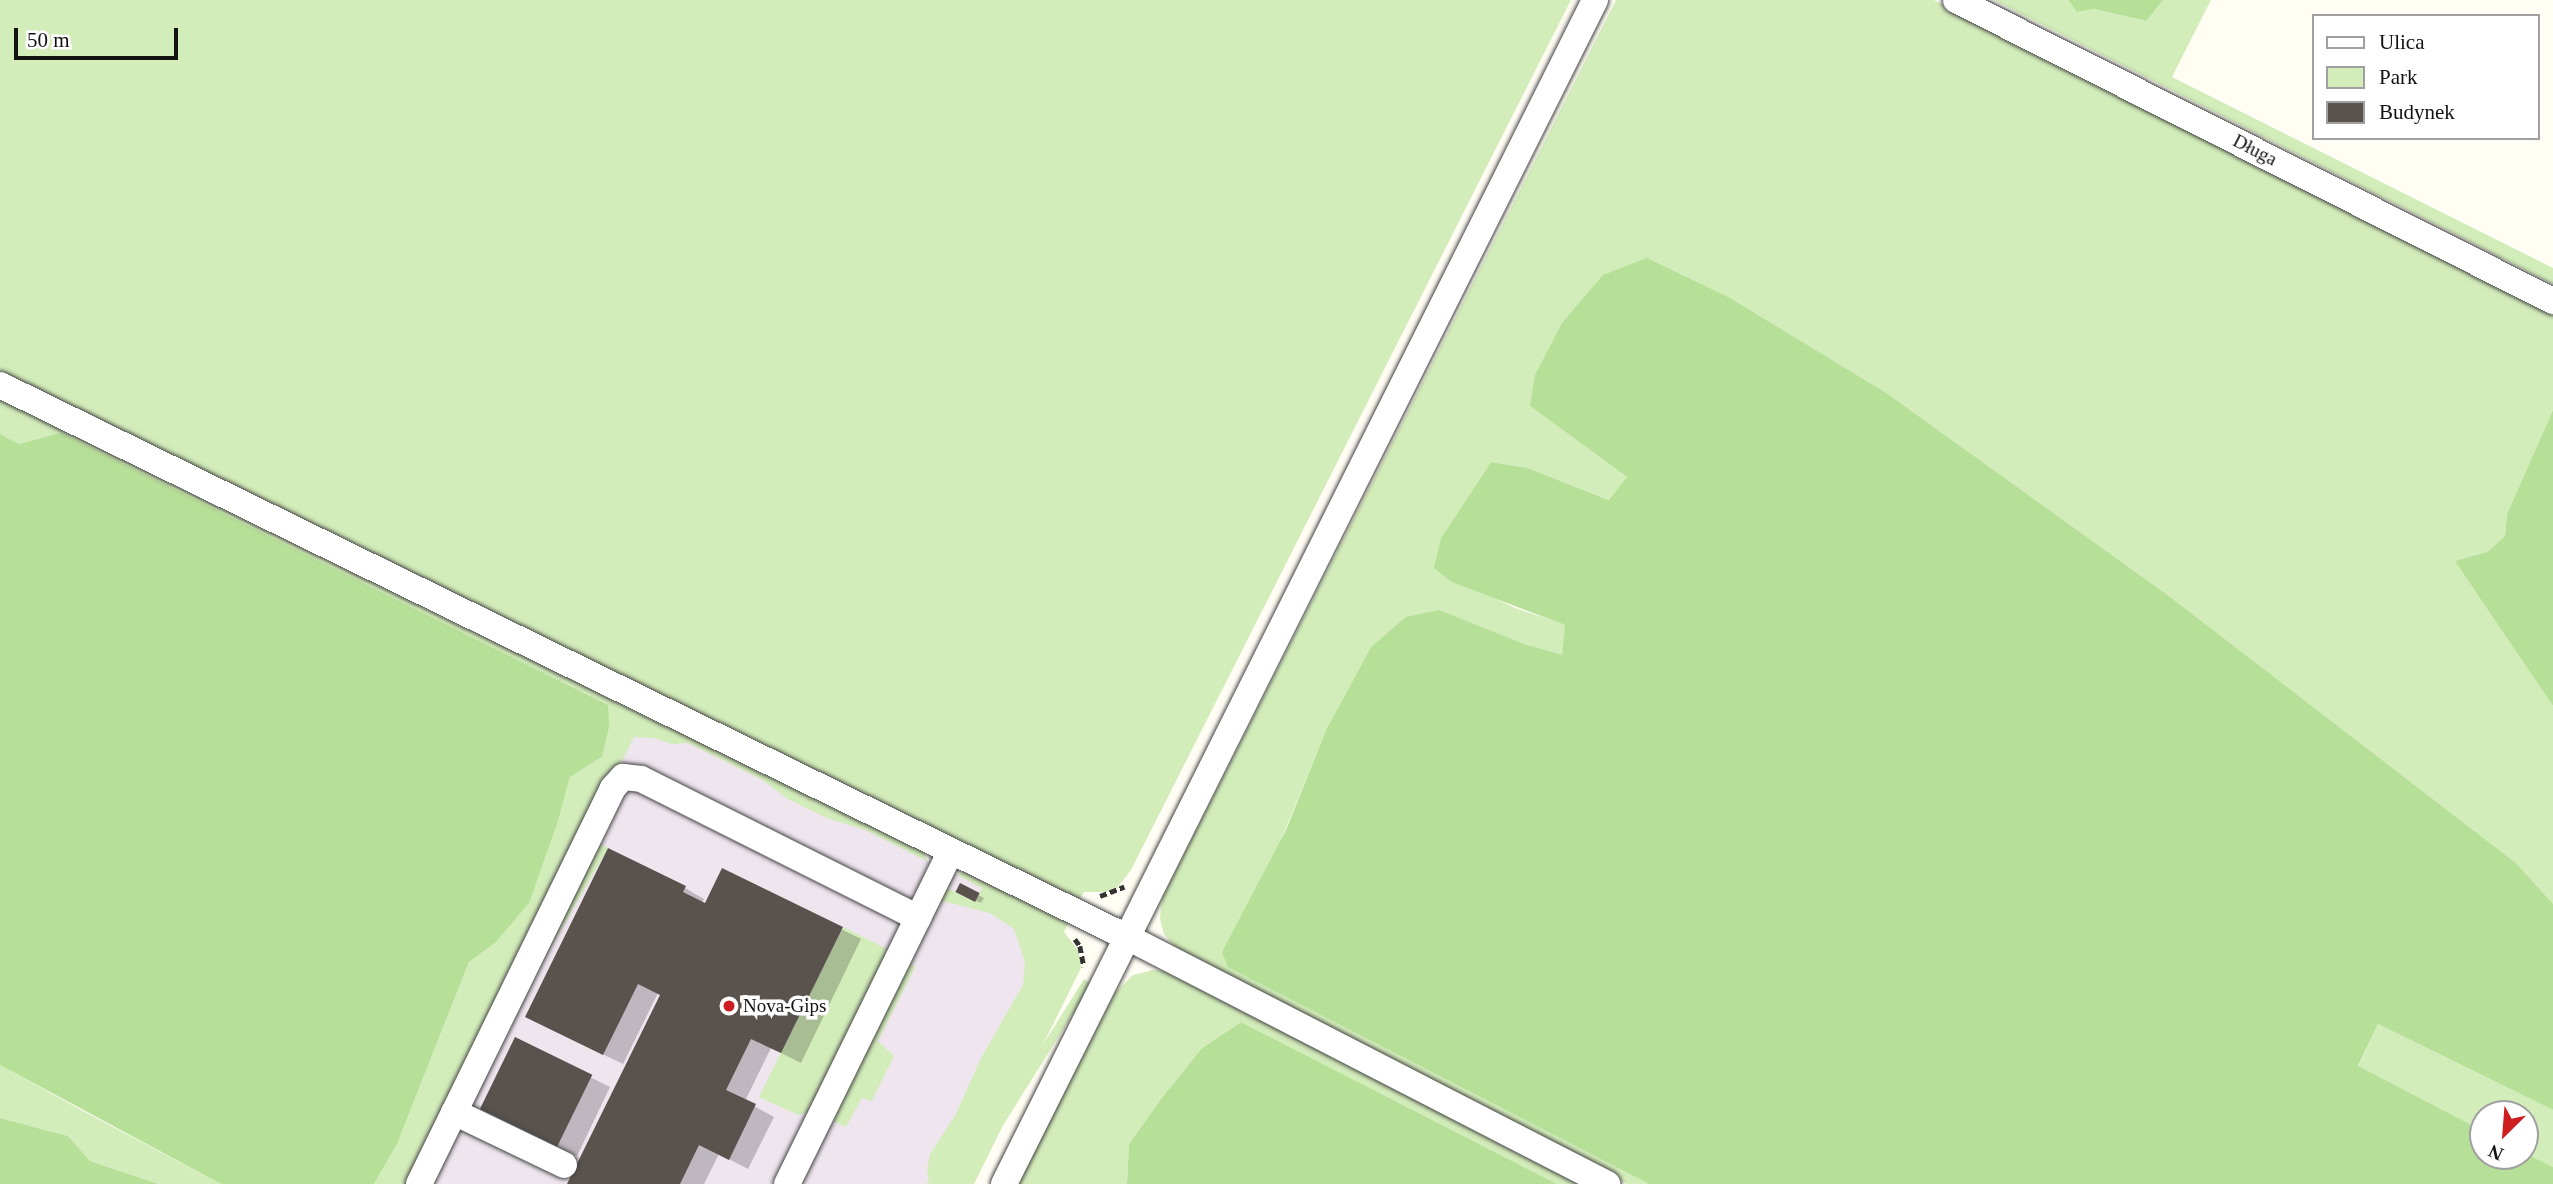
<!DOCTYPE html>
<html>
<head>
<meta charset="utf-8">
<style>
	body { margin:0 }
	#map { position:relative; width:2553px; height:1184px; overflow:hidden; background:#fffdf4; font-family:Georgia,serif }
	div>[style] { position:absolute }
	[style*='--x'] { left:calc(var(--x)*1px); top:calc(var(--y)*1px); width:calc(var(--w)*1px); rotate:calc(var(--a)*1deg) }
	.industrial>* { inset:0; background:#eee5ef }
	.green>* { inset:0; background:#d3edba; transform-origin:0 0 }
	.forest>* { inset:0; background:#b6df98 }
	.shadow>* { inset:0; background:#0003 }
	.building>* { inset:0; background:#5a524c; transform-origin:0 0 }
	.path>* { height:4.5px; margin-top:-2.25px; transform-origin:0; background:repeating-linear-gradient(90deg,#333 0 7px,transparent 0 10.5px) }
	.roads { filter:drop-shadow(0 0 2px #444) drop-shadow(0 0 2px #444) }
	.minor>* { height:26px; margin:-13px; padding:0 13px; transform-origin:13px; border-radius:13px; background:#fff }
	.dots>* { width:19px; height:19px; translate:-50% -50%; box-sizing:border-box; border:4px solid #fff; border-radius:50% }
	span { translate:-50% -50%; white-space:nowrap; text-align:center; line-height:1.15; -webkit-text-stroke:7px #fff; paint-order:stroke }
	.street-label { font-size:19px; color:#111 }
	.poi-label { font-size:19px; color:#111 }
	.left { translate:0 -50%; text-align:left }
	.legend { position:absolute; left:2312px; top:14px; width:228px; height:126px; box-sizing:border-box; background:#fff; border:2px solid #a0a0a0; margin:0; padding:9px 12px; list-style:none; font-size:21px; color:#111 }
	.legend li { display:flex; align-items:center; gap:14px; height:35px }
	.legend b { width:35px; border:2px solid #a0a0a0 }
	.north { position:absolute; left:2469px; top:1100px; width:70px; height:70px; box-sizing:border-box; background:#fff; border:2px solid #a0a0a0; border-radius:50%; rotate:205deg; font-size:19px; font-weight:700; line-height:28px; text-align:center; color:#111 }
	.north::after { content:''; display:block; margin:auto; width:24px; height:32px; background:#cc1d20; clip-path:polygon(50% 0,100% 100%,50% 72%,0 100%) }
	.scale { position:absolute; left:14px; top:28px; width:164px; height:32px; box-sizing:border-box; border:4px solid #111; border-top:0; padding-left:9px; font-size:21px; line-height:24px; white-space:nowrap; color:#111; -webkit-text-stroke:5px #fff; paint-order:stroke }
</style>
</head>
<body>
<div id="map">
	<div class="industrial">
		<i style="clip-path:polygon(636px 717px,1026px 909px,1054px 976px,949px 1184px,406px 1184px)"></i>
	</div>
	<div class="green">
		<i style="clip-path:polygon(0 0,1571px 0,1131px 870px,1117px 888px,1106px 892px,1084px 892px,1078px 902px,0 372px)"></i>
		<i style="clip-path:polygon(1616px 0,1934px 0,2553px 312px,2553px 410px,2507px 514px,2505px 536px,2487px 552px,2456px 561px,2553px 706px,2553px 904px,2516px 863px,2169px 596px,1885px 392px,1732px 299px,1530px 406px,1627px 477px,1610px 500px,1528px 468px,1491px 462px,1441px 538px,1435px 569px,1515px 608px,1566px 625px,1562px 656px,1524px 644px,1371px 647px,1326px 730px,1229px 967px,1649px 1184px,1627px 1184px,1177px 950px,1164px 934px,1160px 919px,1162px 898px)"></i>
		<i style="clip-path:polygon(1994px 0,2068px 0,2077px 12px,2094px 9px,2145px 21px,2163px 0,2211px 0,2172px 77px,2553px 268px,2553px 284px)"></i>
		<i style="clip-path:polygon(0 393px,923px 849px,927px 861px,865px 830px,827px 818px,788px 799px,761px 779px,688px 743px,672px 744px,654px 738px,634px 737px,411px 1184px,374px 1184px,397px 1144px,469px 962px,495px 943px,544px 855px,559px 818px,570px 777px,602px 757px,608px 705px,61px 434px,19px 444px,0 434px)"></i>
		<i style="left:596px;top:841px;width:14px;height:292px;rotate:30deg"></i>
		<i style="clip-path:polygon(965px 872px,973px 872px,1070px 919px,1064px 932px,1078px 950px,1081px 968px,974px 1184px,926px 1184px,929px 1180px,927px 1170px,930px 1154px,956px 1114px,981px 1058px,1023px 985px,1025px 962px,1014px 929px,990px 913px,938px 900px,943px 886px,975px 902px,982px 888px,957px 875px)"></i>
		<i style="clip-path:polygon(843px 927px,893px 952px,811px 1112px,798px 1115px,759px 1097px)"></i>
		<i style="clip-path:polygon(907px 960px,915px 967px,878px 1041px,894px 1056px,872px 1101px,862px 1098px,846px 1127px,829px 1119px)"></i>
		<i style="clip-path:polygon(1153px 970px,1172px 972px,1586px 1184px,1557px 1184px,1241px 1022px,1202px 1048px,1161px 1099px,1129px 1144px,1127px 1184px,1018px 1184px,1115px 993px,1133px 975px)"></i>
		<i style="left:1084px;top:979px;width:9px;height:229px;rotate:32deg"></i>
		<i style="clip-path:polygon(2378px 1024px,2553px 1110px,2553px 1167px,2525px 1153px,2525px 1114px,2483px 1114px,2483px 1131px,2358px 1067px)"></i>
		<i style="clip-path:polygon(0 1065px,83px 1111px,221px 1184px,159px 1184px,90px 1161px,68px 1136px,0 1118px)"></i>
	</div>
	<div class="forest">
		<i style="clip-path:polygon(2068px 0,2163px 0,2146px 21px,2094px 9px,2077px 12px)"></i>
		<i style="clip-path:polygon(1647px 258px,1732px 299px,1885px 392px,2169px 596px,2516px 863px,2553px 904px,2553px 1110px,2378px 1024px,2358px 1066px,2483px 1131px,2483px 1156px,2525px 1156px,2525px 1153px,2553px 1167px,2553px 1184px,1649px 1184px,1228px 967px,1222px 952px,1286px 830px,1326px 730px,1371px 647px,1406px 617px,1439px 610px,1524px 644px,1562px 655px,1565px 625px,1452px 582px,1434px 568px,1441px 538px,1491px 462px,1528px 468px,1609px 500px,1627px 477px,1530px 406px,1535px 375px,1562px 323px,1603px 275px)"></i>
		<i style="clip-path:polygon(2553px 410px,2553px 706px,2455px 561px,2487px 552px,2505px 536px,2507px 514px)"></i>
		<i style="clip-path:polygon(61px 433px,608px 705px,609px 727px,602px 757px,570px 777px,559px 818px,529px 903px,495px 943px,469px 962px,397px 1144px,374px 1184px,221px 1184px,0 1065px,0 434px,19px 444px)"></i>
		<i style="clip-path:polygon(1241px 1022px,1557px 1184px,1127px 1184px,1129px 1144px,1161px 1099px,1202px 1048px)"></i>
		<i style="clip-path:polygon(0 1118px,68px 1136px,90px 1161px,159px 1184px,0 1184px)"></i>
	</div>
	<div class="shadow">
		<i style="clip-path:polygon(609px 850px,685px 888px,704px 899px,702px 903px,706px 905px,723px 870px,861px 939px,801px 1063px,771px 1048px,745px 1101px,774px 1117px,748px 1169px,719px 1154px,704px 1184px,569px 1184px,662px 995px,658px 993px,623px 1064px,546px 1027px)"></i>
		<i style="clip-path:polygon(961px 886px,984px 898px,981px 903px,958px 892px)"></i>
		<i style="clip-path:polygon(516px 1040px,610px 1087px,577px 1156px,501px 1119px)"></i>
	</div>
	<div class="building">
		<i style="clip-path:polygon(608px 848px,686px 886px,683px 892px,705px 903px,722px 868px,843px 927px,781px 1053px,751px 1039px,726px 1090px,756px 1104px,729px 1160px,699px 1145px,680px 1184px,567px 1184px,660px 995px,638px 984px,603px 1055px,525px 1017px)"></i>
		<i style="left:960px;top:883px;width:22px;height:10px;rotate:27deg"></i>
		<i style="left:515px;top:1037px;width:86px;height:80px;rotate:26deg"></i>
	</div>
	<div class="path">
		<i style="--x:1100;--y:896;--w:26;--a:-21"></i>
		<i style="--x:1075;--y:939;--w:9;--a:54"></i>
		<i style="--x:1080;--y:946;--w:21;--a:79"></i>
	</div>
	<div class="roads">
		<div class="minor">
			<i style="--x:1956;--y:0;--w:669;--a:26.76"></i>
			<i style="--x:0;--y:385;--w:1257;--a:26.1"></i>
			<i style="--x:1129;--y:938;--w:538;--a:27.23"></i>
			<i style="--x:454;--y:1112;--w:122;--a:25.7"></i>
			<i style="--x:419;--y:1184;--w:441;--a:-63.9"></i>
			<i style="--x:613;--y:788;--w:15;--a:-48"></i>
			<i style="--x:623;--y:777;--w:18;--a:6"></i>
			<i style="--x:641;--y:779;--w:310;--a:26.6"></i>
			<i style="--x:787;--y:1184;--w:371;--a:-63.8"></i>
			<i style="--x:1004;--y:1184;--w:1323;--a:-63.47"></i>
		</div>
	</div>
	<div class="dots">
		<i style="left:729px;top:1006px;background:#cc1d20"></i>
	</div>
	<div class="street-label">
		<span style="left:2255px;top:150px;rotate:27deg">Długa</span>
	</div>
	<div class="poi-label">
		<span class="left" style="left:743px;top:1006px">Nova-Gips</span>
	</div>
	<ul class="legend">
	<li><b style="height:9px;background:#fff"></b>Ulica</li>
	<li><b style="height:19px;background:#d3edba"></b>Park</li>
	<li><b style="height:19px;background:#5a524c"></b>Budynek</li>
	</ul>
	<div class="north">N</div>
	<div class="scale">50 m</div>
</div>
</body>
</html>
